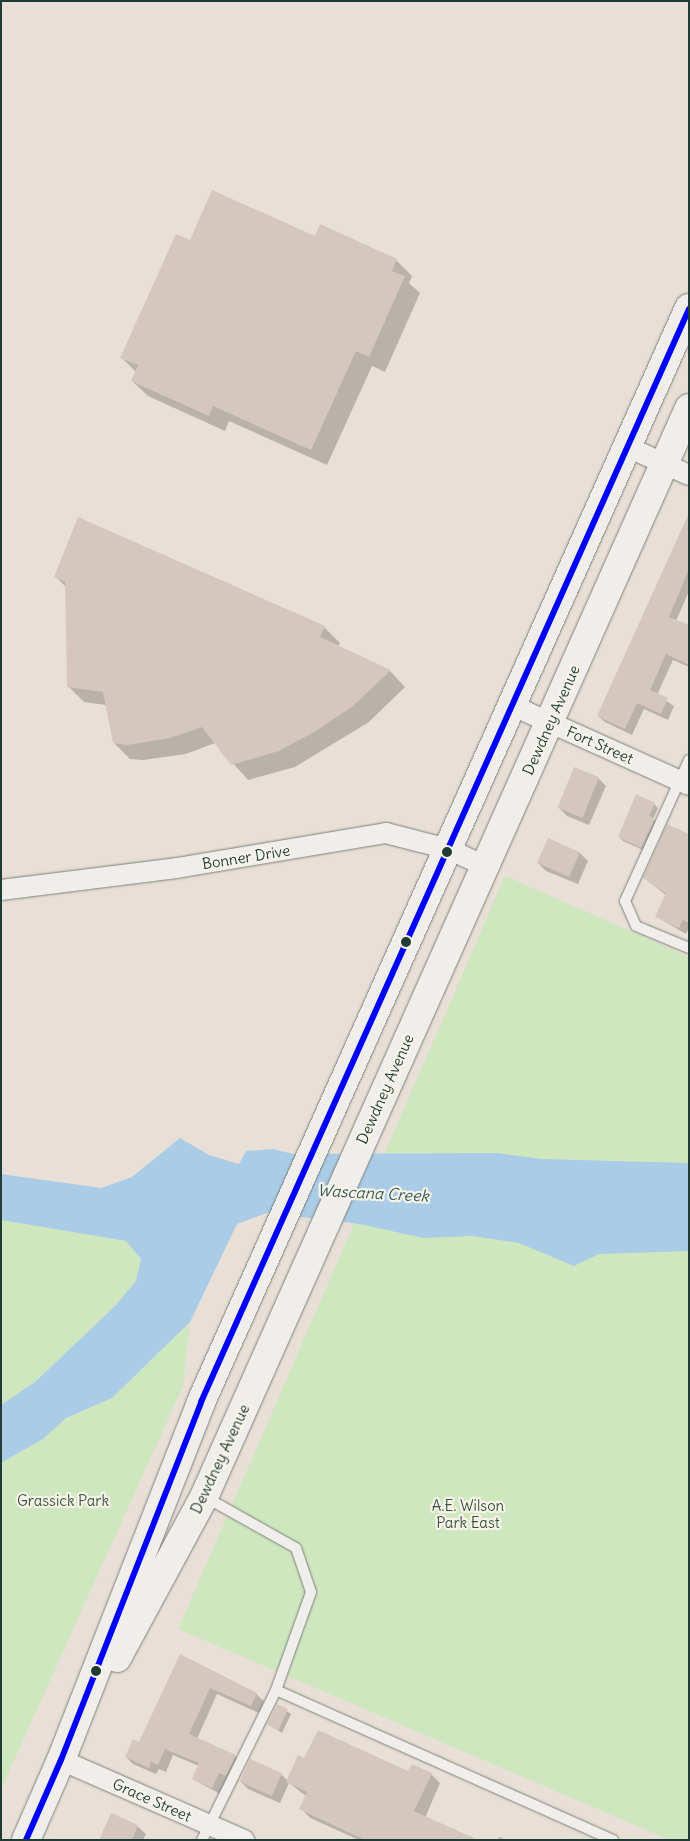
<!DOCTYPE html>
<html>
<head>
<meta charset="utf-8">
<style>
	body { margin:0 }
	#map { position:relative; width:690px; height:1841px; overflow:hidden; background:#e8dfd6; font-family:Delius,sans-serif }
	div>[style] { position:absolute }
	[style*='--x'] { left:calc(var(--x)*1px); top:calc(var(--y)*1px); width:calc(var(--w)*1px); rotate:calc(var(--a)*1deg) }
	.green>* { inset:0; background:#cfe7bf }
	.water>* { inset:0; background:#aacce6 }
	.shadow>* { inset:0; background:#0003 }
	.building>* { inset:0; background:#d5c7be; transform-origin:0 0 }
	.roads { filter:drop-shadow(0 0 1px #7f807b) drop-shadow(0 0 1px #7f807b) }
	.lane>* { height:10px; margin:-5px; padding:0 5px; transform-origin:5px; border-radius:5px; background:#f0eeea }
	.street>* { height:20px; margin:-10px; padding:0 10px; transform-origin:10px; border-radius:10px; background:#f0eeea }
	.secondary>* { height:28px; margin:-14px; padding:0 14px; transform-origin:14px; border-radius:14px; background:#f0eeea }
	.bus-1>* { height:6px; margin:-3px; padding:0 3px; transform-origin:3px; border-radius:3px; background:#00f }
	.dots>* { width:14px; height:14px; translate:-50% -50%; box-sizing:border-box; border:2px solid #f7f3e8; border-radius:50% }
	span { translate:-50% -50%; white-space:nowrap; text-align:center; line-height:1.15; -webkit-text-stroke:4.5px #f7f3e8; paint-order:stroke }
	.street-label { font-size:15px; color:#1f3d34 }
	.park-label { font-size:15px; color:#365746 }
	.water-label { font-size:16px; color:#355859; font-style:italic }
	.frame { position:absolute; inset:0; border:2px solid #1f3d34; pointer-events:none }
</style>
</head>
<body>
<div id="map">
	<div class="green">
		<i style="clip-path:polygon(505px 876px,689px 957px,689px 1840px,670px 1840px,178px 1629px)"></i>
		<i style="clip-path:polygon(1px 1220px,126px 1241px,141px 1259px,136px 1281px,115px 1306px,35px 1382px,1px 1405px)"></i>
		<i style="clip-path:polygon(190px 1322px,183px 1386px,1px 1789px,1px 1463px,43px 1439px,66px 1418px,112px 1398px)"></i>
	</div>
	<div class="water">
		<i style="clip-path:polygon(180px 1138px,209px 1155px,239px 1164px,246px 1151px,273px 1149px,293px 1154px,496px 1153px,542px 1159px,689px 1163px,689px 1251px,599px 1254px,574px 1266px,519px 1243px,472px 1236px,423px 1238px,360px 1224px,267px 1213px,237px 1224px,190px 1322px,112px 1398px,66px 1418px,43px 1439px,1px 1463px,1px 1405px,35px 1382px,115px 1306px,136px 1281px,141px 1259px,126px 1241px,1px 1220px,1px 1174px,101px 1188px,132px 1177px)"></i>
	</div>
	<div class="shadow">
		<i style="clip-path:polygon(315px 238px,396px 260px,412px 276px,409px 283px,420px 293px,385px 372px,372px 366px,327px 465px,229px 421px,225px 431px,148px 396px,132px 381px,136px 372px,122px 358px,190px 241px)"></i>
		<i style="clip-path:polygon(689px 514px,689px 591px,676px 621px,689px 627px,689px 667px,673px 660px,657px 695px,674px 706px,668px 720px,644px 709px,632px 735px,605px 722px,598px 716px)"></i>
		<i style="clip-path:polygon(55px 576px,324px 627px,340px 643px,338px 647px,390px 671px,405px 687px,369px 722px,295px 767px,248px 780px,215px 743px,186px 754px,143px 760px,130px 759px,114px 743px,106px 705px,84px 702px,68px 686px,66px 587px)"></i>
		<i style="clip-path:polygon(598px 778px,606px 786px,589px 825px,567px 816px,559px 808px)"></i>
		<i style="clip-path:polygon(654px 804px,658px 808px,653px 819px,658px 824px,645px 851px,623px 841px,619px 837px)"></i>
		<i style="clip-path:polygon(689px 836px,689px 928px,686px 934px,657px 917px,666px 895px,644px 878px)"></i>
		<i style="clip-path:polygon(548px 840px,580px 853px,588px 861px,578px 884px,546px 871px,538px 863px)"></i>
		<i style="clip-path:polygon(180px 1656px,256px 1694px,264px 1701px,259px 1713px,217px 1694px,197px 1739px,235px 1756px,243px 1763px,220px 1794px,193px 1779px,199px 1766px,173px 1755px,166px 1772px,159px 1769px,156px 1774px,133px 1764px,126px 1757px,140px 1744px)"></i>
		<i style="clip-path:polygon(277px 1705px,291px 1714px,282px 1733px,268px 1724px)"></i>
		<i style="clip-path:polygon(305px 1760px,431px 1774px,440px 1783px,425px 1818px,467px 1840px,359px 1840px,310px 1818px,301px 1808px,306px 1796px,289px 1783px,280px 1803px,248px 1789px,240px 1781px,281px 1774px,288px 1781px)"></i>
		<i style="clip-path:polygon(137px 1826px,146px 1834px,143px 1840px,110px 1840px)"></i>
		<i style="clip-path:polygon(499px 1837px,507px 1840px,498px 1840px)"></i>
	</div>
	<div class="building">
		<i style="clip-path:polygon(212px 190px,315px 236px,320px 224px,397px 259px,392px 271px,405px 276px,369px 357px,356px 351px,311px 450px,213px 406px,209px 416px,131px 381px,138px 365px,120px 358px,176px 234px,190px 240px)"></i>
		<i style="clip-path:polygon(689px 513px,689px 569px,669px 617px,689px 625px,689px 665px,666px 654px,650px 690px,668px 698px,661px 714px,637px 703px,625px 729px,597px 716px)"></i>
		<i style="clip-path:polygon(78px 517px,325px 626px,320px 637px,391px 670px,353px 706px,316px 731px,279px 751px,231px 765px,202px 727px,170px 738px,127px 745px,113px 743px,103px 692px,67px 687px,65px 582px,54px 577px)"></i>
		<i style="left:574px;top:767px;width:27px;height:44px;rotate:22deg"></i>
		<i style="clip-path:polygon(636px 794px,655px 803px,649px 816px,655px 819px,641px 848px,618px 837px)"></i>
		<i style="clip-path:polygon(667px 824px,689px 834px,689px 923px,683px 920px,679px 928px,655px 917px,666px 893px,643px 878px)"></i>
		<i style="left:548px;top:838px;width:35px;height:27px;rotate:24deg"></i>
		<i style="clip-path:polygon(180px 1654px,257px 1693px,251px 1706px,210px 1688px,189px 1734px,236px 1755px,226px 1776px,219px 1773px,212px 1788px,192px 1779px,199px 1763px,165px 1749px,158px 1765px,151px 1762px,149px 1768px,125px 1757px,133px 1739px,139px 1742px)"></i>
		<i style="left:277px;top:1704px;width:12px;height:23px;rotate:24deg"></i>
		<i style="clip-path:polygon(318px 1730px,408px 1771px,412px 1764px,432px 1773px,414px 1811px,478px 1840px,365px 1840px,299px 1809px,307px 1792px,286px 1782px,298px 1755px,304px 1758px)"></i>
		<i style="left:250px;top:1759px;width:35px;height:25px;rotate:24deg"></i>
		<i style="clip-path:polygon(111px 1813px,138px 1825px,132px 1840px,99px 1840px)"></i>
	</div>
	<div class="roads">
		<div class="lane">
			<i style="--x:689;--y:760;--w:155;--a:114.4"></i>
			<i style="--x:625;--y:901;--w:27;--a:66"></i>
			<i style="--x:636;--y:926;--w:57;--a:22.5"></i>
			<i style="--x:276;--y:1690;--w:369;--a:24"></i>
			<i style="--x:202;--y:1840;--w:167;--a:-63.7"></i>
			<i style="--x:276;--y:1690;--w:104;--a:-70.3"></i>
			<i style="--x:311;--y:1592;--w:46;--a:-108.8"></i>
			<i style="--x:296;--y:1548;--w:104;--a:-150.7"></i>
		</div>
		<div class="street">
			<i style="--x:628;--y:447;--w:67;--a:24.7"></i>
			<i style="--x:511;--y:705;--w:195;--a:24.2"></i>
			<i style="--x:1;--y:890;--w:177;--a:-7.1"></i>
			<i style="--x:177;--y:868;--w:212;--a:-9.5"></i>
			<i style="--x:386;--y:833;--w:64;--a:14.5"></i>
			<i style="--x:448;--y:849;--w:41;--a:24.7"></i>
			<i style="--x:61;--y:1760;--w:200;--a:23.6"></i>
		</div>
		<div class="secondary">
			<i style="--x:117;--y:1658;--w:183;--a:-61.6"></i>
			<i style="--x:204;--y:1497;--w:1192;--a:-65.99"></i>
			<i style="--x:26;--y:1840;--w:87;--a:-66.4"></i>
			<i style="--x:61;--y:1760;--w:384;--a:-68.6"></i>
			<i style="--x:201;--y:1402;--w:1198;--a:-65.96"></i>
		</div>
	</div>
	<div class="bus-1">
		<i style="--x:26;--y:1840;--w:87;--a:-66.4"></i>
		<i style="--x:61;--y:1760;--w:384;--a:-68.6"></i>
		<i style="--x:201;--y:1402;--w:1197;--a:-65.94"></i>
	</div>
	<div class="dots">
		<i style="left:447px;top:852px;background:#1f3d34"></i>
		<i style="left:406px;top:942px;background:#1f3d34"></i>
		<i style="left:96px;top:1671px;background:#1f3d34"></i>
	</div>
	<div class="street-label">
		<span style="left:551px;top:720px;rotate:-66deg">Dewdney Avenue</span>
		<span style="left:600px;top:745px;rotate:24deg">Fort Street</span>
		<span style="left:246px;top:857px;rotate:-9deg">Bonner Drive</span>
		<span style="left:385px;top:1089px;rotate:-66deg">Dewdney Avenue</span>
		<span style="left:220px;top:1459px;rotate:-65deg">Dewdney Avenue</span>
		<span style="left:152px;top:1800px;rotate:24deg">Grace Street</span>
	</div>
	<div class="park-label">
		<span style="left:63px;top:1501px">Grassick Park</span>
		<span style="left:468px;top:1514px">A.E. Wilson<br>Park East</span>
	</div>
	<div class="water-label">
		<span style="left:373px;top:1193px;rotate:3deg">Wascana Creek</span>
	</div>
	<div class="frame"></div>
</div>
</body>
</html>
